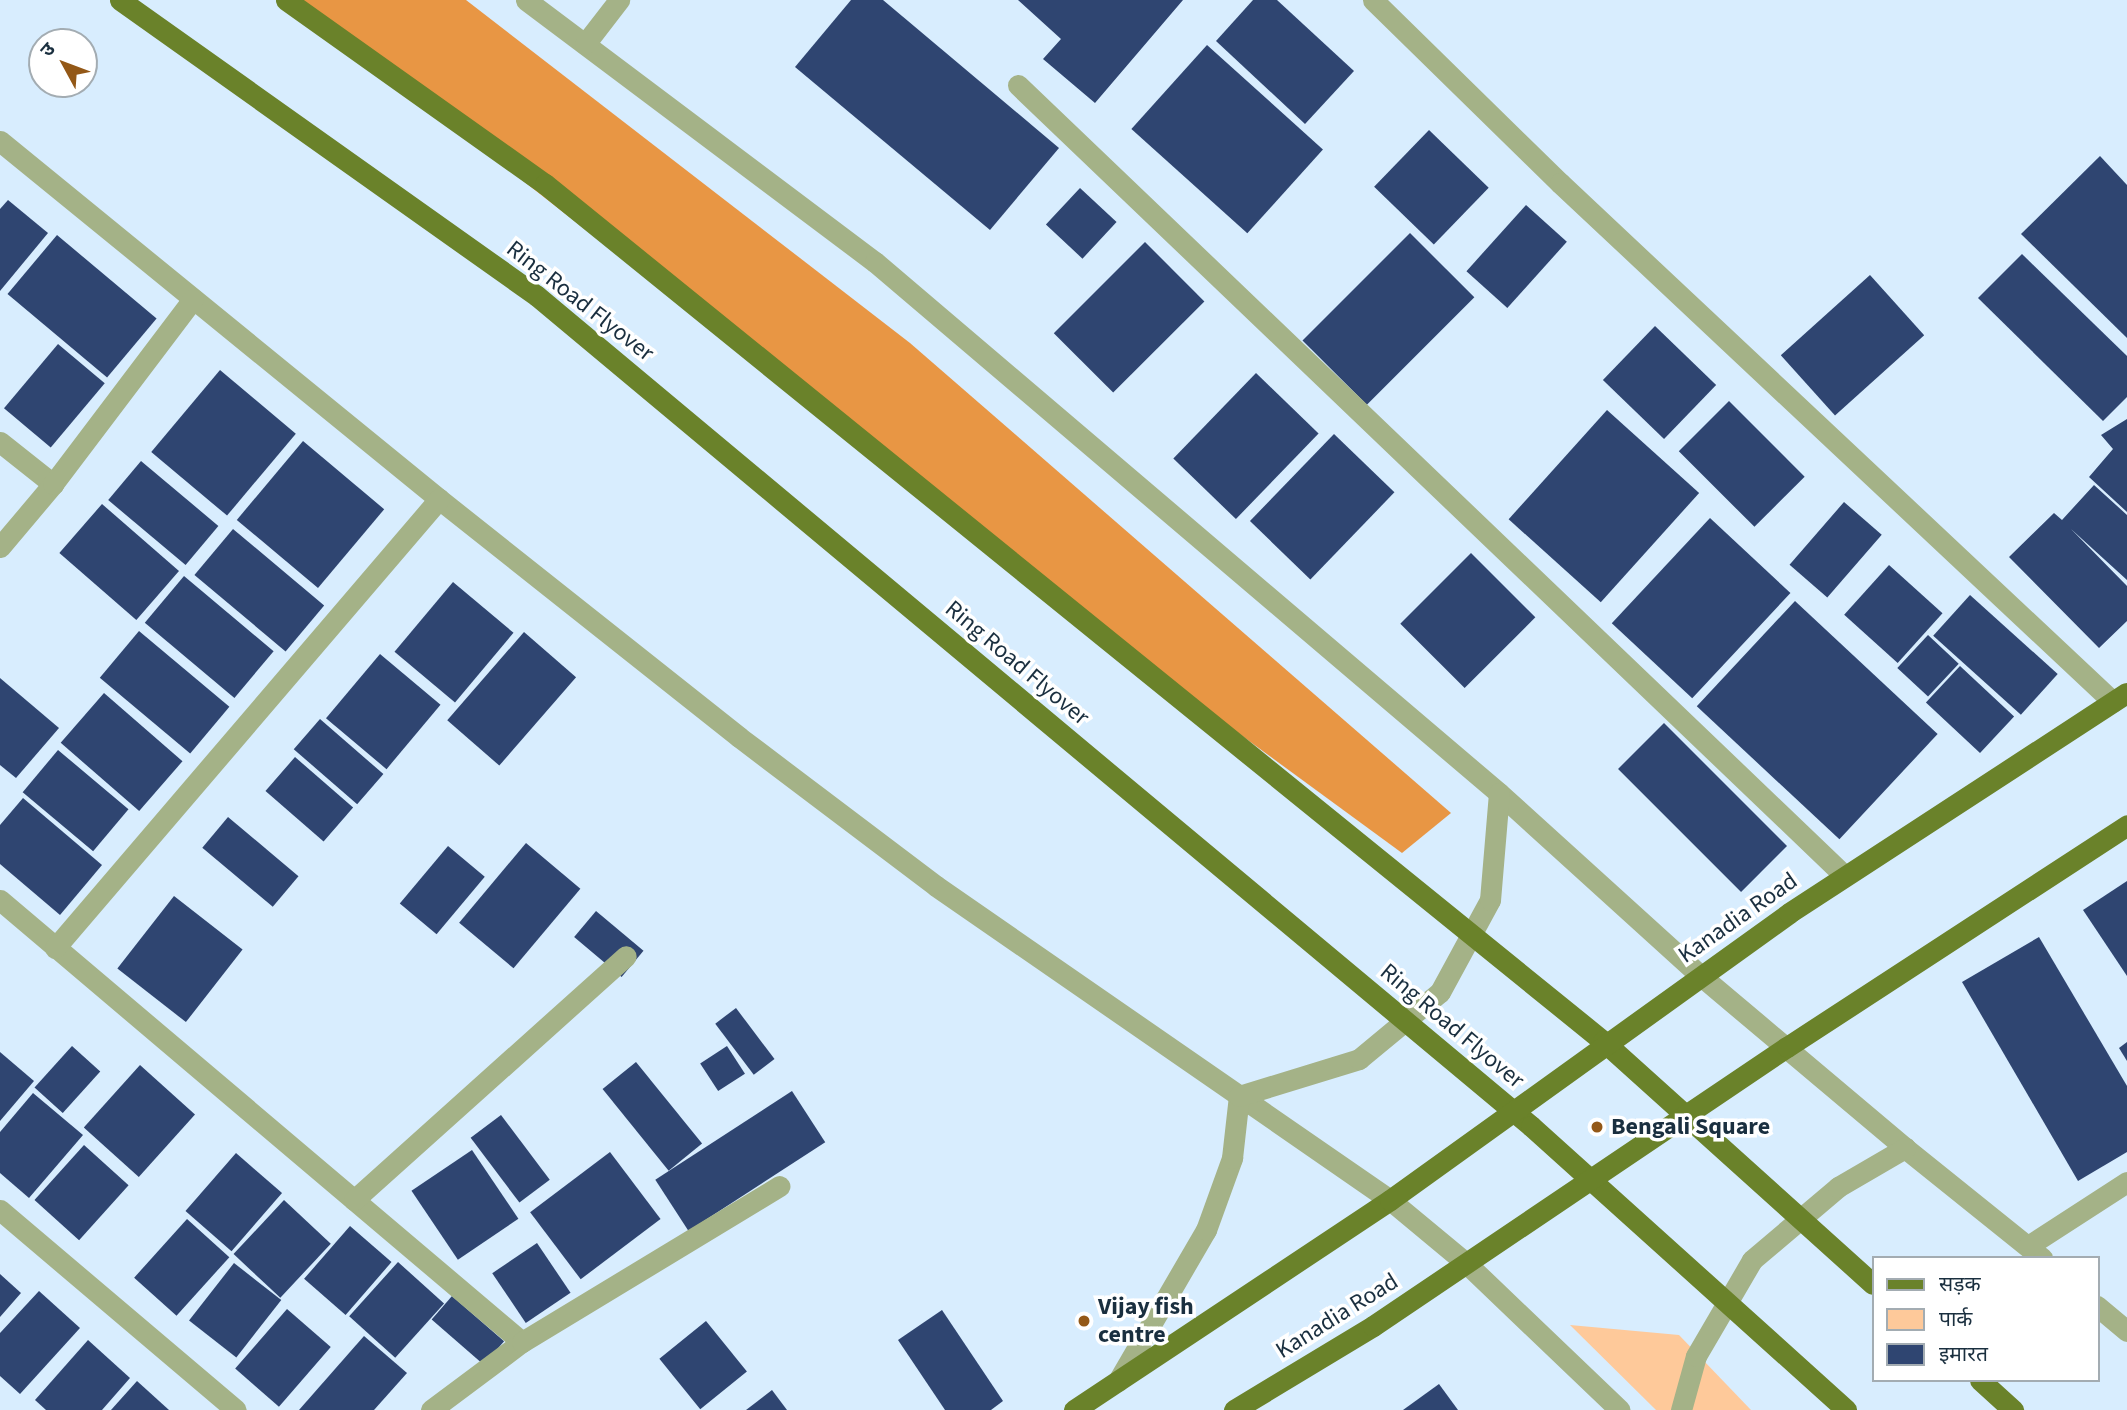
<!DOCTYPE html>
<html>
<head>
<meta charset="utf-8">
<style>
	body { margin:0 }
	#map { position:relative; width:2127px; height:1410px; overflow:hidden; background:#d8edfe; font-family:"Source Sans 3","Noto Sans Devanagari",sans-serif }
	div>[style] { position:absolute }
	[style*='--x'] { left:calc(var(--x)*1px); top:calc(var(--y)*1px); width:calc(var(--w)*1px); rotate:calc(var(--a)*1deg) }
	.green>* { inset:0; background:#fec99a }
	.forest>* { inset:0; background:#e89644 }
	.building>* { inset:0; background:#2f4571; transform-origin:0 0 }
	.minor>* { height:21px; margin:-10.5px; padding:0 10.5px; transform-origin:10.5px; border-radius:10.5px; background:#a4b287 }
	.major>* { height:21px; margin:-10.5px; padding:0 10.5px; transform-origin:10.5px; border-radius:10.5px; background:#6a822a }
	.dots>* { width:19px; height:19px; translate:-50% -50%; box-sizing:border-box; border:4px solid #fff; border-radius:50% }
	span { translate:-50% -50%; white-space:nowrap; text-align:center; line-height:1.15; -webkit-text-stroke:7px #fff; paint-order:stroke }
	.street-label { font-size:24px; color:#1a2f3f }
	.poi-label { font-size:24px; color:#1a2f3f; font-weight:700 }
	.left { translate:0 -50%; text-align:left }
	.legend { position:absolute; left:1872px; top:1256px; width:228px; height:126px; box-sizing:border-box; background:#fff; border:2px solid #a3acb2; margin:0; padding:9px 12px; list-style:none; font-size:21px; color:#1a2f3f }
	.legend li { display:flex; align-items:center; gap:14px; height:35px }
	.legend b { width:35px; border:2px solid #a3acb2 }
	.north { position:absolute; left:28px; top:28px; width:70px; height:70px; box-sizing:border-box; background:#fff; border:2px solid #a3acb2; border-radius:50%; rotate:311deg; font-size:19px; font-weight:700; line-height:28px; text-align:center; color:#1a2f3f }
	.north::after { content:''; display:block; margin:auto; width:24px; height:32px; background:#935817; clip-path:polygon(50% 0,100% 100%,50% 72%,0 100%) }
</style>
</head>
<body>
<div id="map">
	<div class="green">
		<i style="clip-path:polygon(1570px 1325px,1679px 1335px,1751px 1410px,1656px 1410px)"></i>
	</div>
	<div class="forest">
		<i style="clip-path:polygon(292px 0,466px 0,910px 343px,1451px 813px,1402px 853px,1092px 626px)"></i>
	</div>
	<div class="building">
		<i style="clip-path:polygon(851px 0,883px 0,1059px 148px,990px 230px,795px 67px)"></i>
		<i style="clip-path:polygon(1018px 0,1183px 0,1095px 103px,1043px 59px,1061px 39px)"></i>
		<i style="clip-path:polygon(1253px 0,1277px 0,1354px 71px,1305px 124px,1216px 41px)"></i>
		<i style="left:1207px;top:45px;width:156px;height:113px;rotate:42deg"></i>
		<i style="left:1429px;top:130px;width:83px;height:79px;rotate:44deg"></i>
		<i style="clip-path:polygon(2100px 156px,2127px 185px,2127px 338px,2021px 234px)"></i>
		<i style="left:1080px;top:188px;width:50px;height:50px;rotate:43deg"></i>
		<i style="clip-path:polygon(8px 200px,48px 233px,0 291px,0 209px)"></i>
		<i style="left:1526px;top:205px;width:55px;height:89px;rotate:42deg"></i>
		<i style="left:1410px;top:233px;width:91px;height:152px;rotate:45deg"></i>
		<i style="left:57px;top:235px;width:130px;height:77px;rotate:40deg"></i>
		<i style="left:1145px;top:242px;width:84px;height:129px;rotate:45deg"></i>
		<i style="clip-path:polygon(2022px 254px,2127px 356px,2127px 397px,2103px 421px,1978px 298px)"></i>
		<i style="left:1870px;top:275px;width:81px;height:120px;rotate:48deg"></i>
		<i style="left:1655px;top:326px;width:85px;height:75px;rotate:44deg"></i>
		<i style="left:58px;top:344px;width:61px;height:84px;rotate:40deg"></i>
		<i style="left:220px;top:370px;width:99px;height:107px;rotate:40deg"></i>
		<i style="left:1256px;top:373px;width:87px;height:119px;rotate:44deg"></i>
		<i style="left:1729px;top:401px;width:107px;height:71px;rotate:45deg"></i>
		<i style="left:1607px;top:410px;width:124px;height:147px;rotate:42deg"></i>
		<i style="clip-path:polygon(2127px 419px,2127px 512px,2089px 477px,2113px 449px,2101px 435px)"></i>
		<i style="left:1334px;top:434px;width:84px;height:121px;rotate:44deg"></i>
		<i style="left:303px;top:441px;width:106px;height:103px;rotate:40deg"></i>
		<i style="left:141px;top:461px;width:101px;height:51px;rotate:40deg"></i>
		<i style="clip-path:polygon(2094px 485px,2127px 515px,2127px 580px,2071px 529px,2127px 586px,2127px 621px,2099px 648px,2009px 557px,2054px 513px,2062px 520px)"></i>
		<i style="left:1844px;top:502px;width:50px;height:83px;rotate:41deg"></i>
		<i style="left:102px;top:504px;width:102px;height:65px;rotate:41deg"></i>
		<i style="left:1710px;top:518px;width:110px;height:144px;rotate:43deg"></i>
		<i style="left:233px;top:529px;width:119px;height:60px;rotate:40deg"></i>
		<i style="left:1471px;top:553px;width:91px;height:100px;rotate:45deg"></i>
		<i style="left:1889px;top:565px;width:72px;height:67px;rotate:42deg"></i>
		<i style="left:184px;top:576px;width:117px;height:61px;rotate:40deg"></i>
		<i style="left:453px;top:582px;width:79px;height:91px;rotate:40deg"></i>
		<i style="left:1970px;top:595px;width:118px;height:55px;rotate:42deg"></i>
		<i style="left:1795px;top:601px;width:195px;height:144px;rotate:43deg"></i>
		<i style="left:139px;top:631px;width:118px;height:61px;rotate:40deg"></i>
		<i style="left:524px;top:632px;width:69px;height:117px;rotate:41deg"></i>
		<i style="left:1928px;top:635px;width:42px;height:45px;rotate:43deg"></i>
		<i style="left:380px;top:654px;width:79px;height:84px;rotate:40deg"></i>
		<i style="left:1960px;top:666px;width:74px;height:50px;rotate:43deg"></i>
		<i style="clip-path:polygon(0 678px,59px 728px,16px 778px,0 765px)"></i>
		<i style="left:104px;top:693px;width:104px;height:66px;rotate:41deg"></i>
		<i style="left:320px;top:719px;width:84px;height:40px;rotate:41deg"></i>
		<i style="left:1664px;top:723px;width:174px;height:65px;rotate:45deg"></i>
		<i style="left:58px;top:750px;width:92px;height:55px;rotate:40deg"></i>
		<i style="left:295px;top:757px;width:77px;height:45px;rotate:41deg"></i>
		<i style="clip-path:polygon(23px 798px,102px 865px,60px 915px,0 864px,0 825px)"></i>
		<i style="left:228px;top:817px;width:92px;height:40px;rotate:40deg"></i>
		<i style="left:526px;top:843px;width:71px;height:104px;rotate:40deg"></i>
		<i style="left:448px;top:846px;width:48px;height:75px;rotate:40deg"></i>
		<i style="clip-path:polygon(2127px 881px,2127px 976px,2083px 910px)"></i>
		<i style="left:174px;top:896px;width:87px;height:92px;rotate:38deg"></i>
		<i style="left:596px;top:911px;width:62px;height:34px;rotate:40deg"></i>
		<i style="clip-path:polygon(2039px 937px,2127px 1086px,2127px 1152px,2078px 1181px,1962px 982px)"></i>
		<i style="left:736px;top:1008px;width:64px;height:26px;rotate:53deg"></i>
		<i style="clip-path:polygon(2127px 1042px,2127px 1061px,2119px 1048px)"></i>
		<i style="left:72px;top:1046px;width:38px;height:56px;rotate:42deg"></i>
		<i style="left:727px;top:1046px;width:33px;height:32px;rotate:57deg"></i>
		<i style="clip-path:polygon(0 1052px,34px 1081px,0 1121px)"></i>
		<i style="left:636px;top:1062px;width:105px;height:43px;rotate:51deg"></i>
		<i style="left:140px;top:1065px;width:74px;height:84px;rotate:42deg"></i>
		<i style="left:792px;top:1091px;width:61px;height:163px;rotate:57deg"></i>
		<i style="clip-path:polygon(33px 1093px,83px 1135px,29px 1198px,0 1173px,0 1132px)"></i>
		<i style="left:501px;top:1115px;width:81px;height:38px;rotate:53deg"></i>
		<i style="left:84px;top:1145px;width:60px;height:74px;rotate:42deg"></i>
		<i style="left:472px;top:1150px;width:83px;height:73px;rotate:56deg"></i>
		<i style="left:610px;top:1152px;width:84px;height:100px;rotate:53deg"></i>
		<i style="left:236px;top:1153px;width:61px;height:77px;rotate:41deg"></i>
		<i style="left:284px;top:1200px;width:64px;height:74px;rotate:43deg"></i>
		<i style="left:187px;top:1219px;width:57px;height:79px;rotate:42deg"></i>
		<i style="left:350px;top:1226px;width:55px;height:70px;rotate:41deg"></i>
		<i style="left:537px;top:1243px;width:60px;height:54px;rotate:56deg"></i>
		<i style="left:398px;top:1262px;width:62px;height:73px;rotate:42deg"></i>
		<i style="left:234px;top:1263px;width:60px;height:73px;rotate:38deg"></i>
		<i style="clip-path:polygon(0 1274px,21px 1293px,0 1317px)"></i>
		<i style="clip-path:polygon(39px 1291px,80px 1328px,20px 1394px,0 1376px,0 1333px)"></i>
		<i style="left:452px;top:1296px;width:69px;height:31px;rotate:41deg"></i>
		<i style="left:287px;top:1309px;width:58px;height:79px;rotate:41deg"></i>
		<i style="clip-path:polygon(942px 1310px,1003px 1401px,991px 1410px,945px 1410px,898px 1340px)"></i>
		<i style="left:706px;top:1321px;width:65px;height:60px;rotate:51deg"></i>
		<i style="clip-path:polygon(364px 1336px,407px 1373px,374px 1410px,299px 1410px)"></i>
		<i style="clip-path:polygon(88px 1340px,130px 1378px,102px 1410px,46px 1410px,35px 1400px)"></i>
		<i style="clip-path:polygon(137px 1381px,169px 1410px,111px 1410px)"></i>
		<i style="clip-path:polygon(1439px 1384px,1458px 1410px,1403px 1410px)"></i>
		<i style="clip-path:polygon(772px 1390px,787px 1410px,746px 1410px)"></i>
	</div>
	<div class="minor">
		<i style="--x:526;--y:0;--w:436;--a:36.9"></i>
		<i style="--x:875;--y:262;--w:819;--a:40.4"></i>
		<i style="--x:1499;--y:793;--w:273;--a:42.2"></i>
		<i style="--x:1701;--y:976;--w:267;--a:40.1"></i>
		<i style="--x:1905;--y:1148;--w:176;--a:38.8"></i>
		<i style="--x:1373;--y:0;--w:262;--a:44.4"></i>
		<i style="--x:1560;--y:183;--w:758;--a:43.18"></i>
		<i style="--x:585;--y:44;--w:56;--a:-52.3"></i>
		<i style="--x:1018;--y:85;--w:1144;--a:43.73"></i>
		<i style="--x:0;--y:141;--w:566;--a:39.2"></i>
		<i style="--x:439;--y:499;--w:383;--a:38.4"></i>
		<i style="--x:739;--y:737;--w:247;--a:37.1"></i>
		<i style="--x:936;--y:886;--w:552;--a:34.67"></i>
		<i style="--x:1390;--y:1200;--w:100;--a:39.7"></i>
		<i style="--x:1467;--y:1264;--w:211;--a:43.7"></i>
		<i style="--x:0;--y:442;--w:68;--a:38.4"></i>
		<i style="--x:0;--y:547;--w:82;--a:-49.9"></i>
		<i style="--x:53;--y:484;--w:232;--a:-52.9"></i>
		<i style="--x:0;--y:900;--w:684;--a:40.26"></i>
		<i style="--x:55;--y:948;--w:591;--a:-49.46"></i>
		<i style="--x:354;--y:1200;--w:365;--a:-41.9"></i>
		<i style="--x:0;--y:1210;--w:309;--a:40.3"></i>
		<i style="--x:2028;--y:1246;--w:118;--a:-32.9"></i>
		<i style="--x:2097;--y:1306;--w:39;--a:40"></i>
		<i style="--x:1118;--y:1381;--w:175;--a:-59.8"></i>
		<i style="--x:1206;--y:1230;--w:77;--a:-70.1"></i>
		<i style="--x:1232;--y:1158;--w:62;--a:-83.6"></i>
		<i style="--x:1239;--y:1096;--w:126;--a:-17.1"></i>
		<i style="--x:1359;--y:1059;--w:105;--a:-39.6"></i>
		<i style="--x:1440;--y:992;--w:105;--a:-61.5"></i>
		<i style="--x:1490;--y:900;--w:107;--a:-85.2"></i>
		<i style="--x:431;--y:1410;--w:114;--a:-36.8"></i>
		<i style="--x:522;--y:1342;--w:301;--a:-31.2"></i>
		<i style="--x:1681;--y:1410;--w:56;--a:-74.5"></i>
		<i style="--x:1696;--y:1356;--w:111;--a:-59.7"></i>
		<i style="--x:1752;--y:1260;--w:113;--a:-40.3"></i>
		<i style="--x:1838;--y:1187;--w:78;--a:-30.2"></i>
	</div>
	<div class="major">
		<i style="--x:120;--y:0;--w:511;--a:35.37"></i>
		<i style="--x:537;--y:296;--w:1295;--a:39.86"></i>
		<i style="--x:1531;--y:1126;--w:424;--a:42"></i>
		<i style="--x:286;--y:0;--w:318;--a:35.4"></i>
		<i style="--x:545;--y:184;--w:1362;--a:39.01"></i>
		<i style="--x:1603;--y:1041;--w:363;--a:42"></i>
		<i style="--x:1980;--y:1380;--w:45;--a:42.3"></i>
		<i style="--x:1074;--y:1410;--w:379;--a:-33.6"></i>
		<i style="--x:1390;--y:1200;--w:491;--a:-35.7"></i>
		<i style="--x:1789;--y:913;--w:403;--a:-33.1"></i>
		<i style="--x:1234;--y:1410;--w:162;--a:-31.1"></i>
		<i style="--x:1373;--y:1326;--w:499;--a:-34"></i>
		<i style="--x:1787;--y:1047;--w:406;--a:-33.1"></i>
	</div>
	<div class="dots">
		<i style="left:1597px;top:1127px;background:#935817"></i>
		<i style="left:1084px;top:1321px;background:#935817"></i>
	</div>
	<div class="street-label">
		<span style="left:580px;top:301px;rotate:38deg">Ring Road Flyover</span>
		<span style="left:1017px;top:663px;rotate:40deg">Ring Road Flyover</span>
		<span style="left:1738px;top:918px;rotate:-35deg">Kanadia Road</span>
		<span style="left:1452px;top:1026px;rotate:40deg">Ring Road Flyover</span>
		<span style="left:1337px;top:1316px;rotate:-32deg">Kanadia Road</span>
	</div>
	<div class="poi-label">
		<span class="left" style="left:1611px;top:1127px">Bengali Square</span>
		<span class="left" style="left:1098px;top:1321px">Vijay fish<br>centre</span>
	</div>
	<ul class="legend">
	<li><b style="height:9px;background:#6a822a"></b>सड़क</li>
	<li><b style="height:19px;background:#fec99a"></b>पार्क</li>
	<li><b style="height:19px;background:#2f4571"></b>इमारत</li>
	</ul>
	<div class="north">उ</div>
</div>
</body>
</html>
